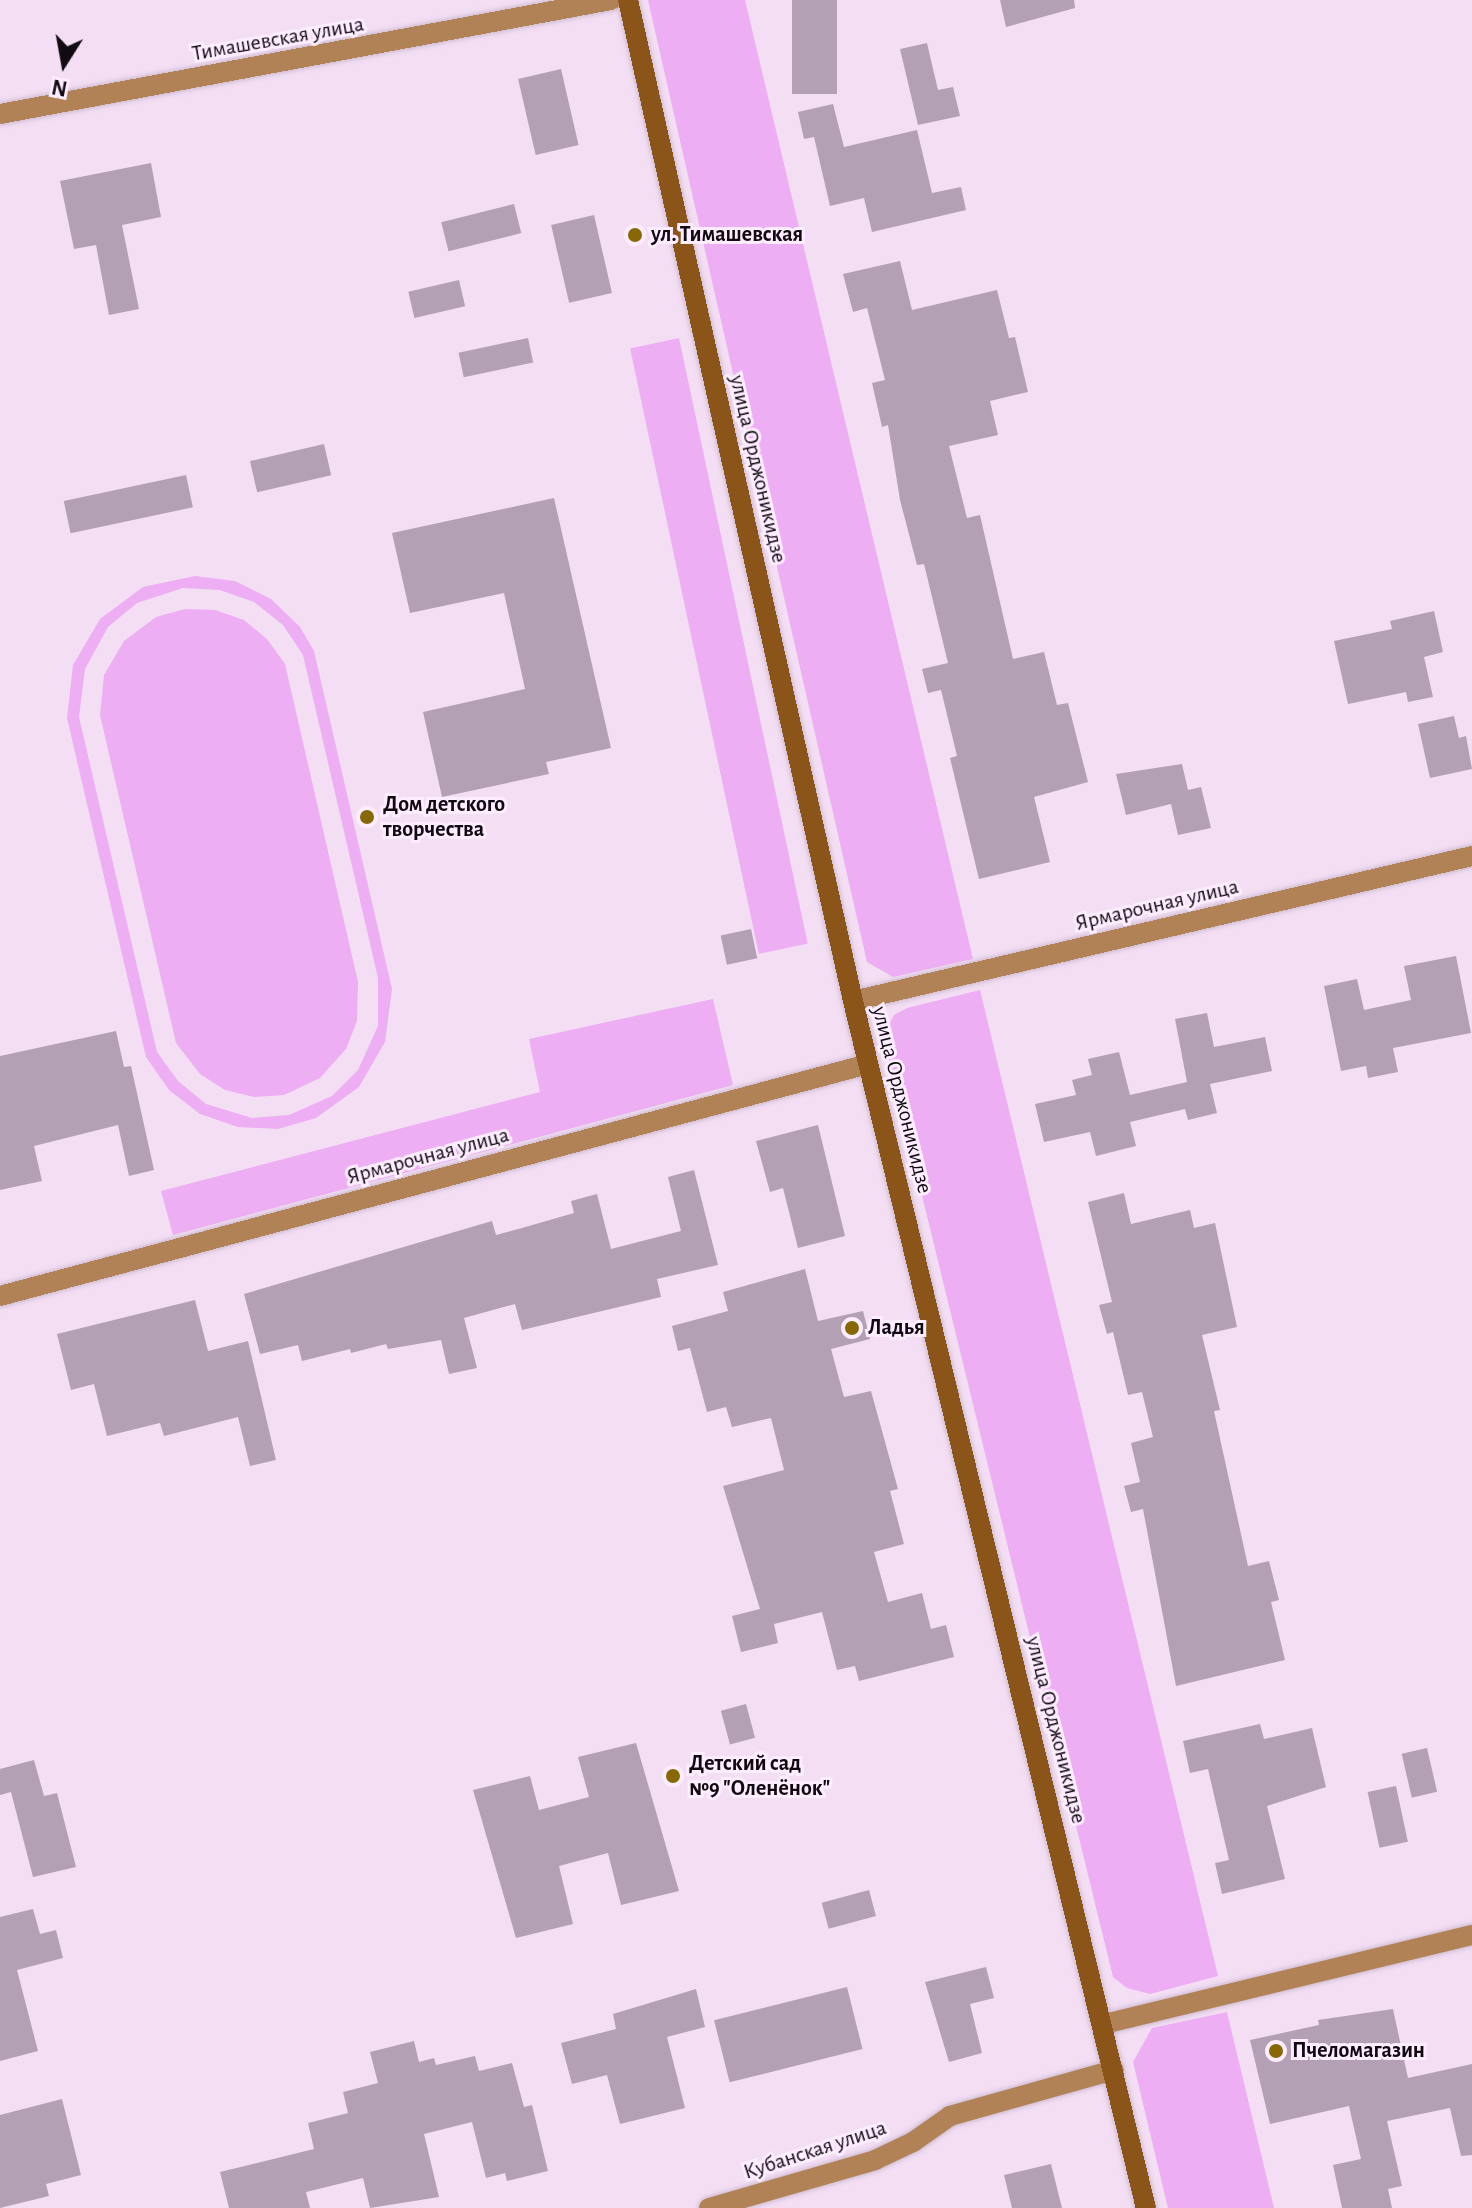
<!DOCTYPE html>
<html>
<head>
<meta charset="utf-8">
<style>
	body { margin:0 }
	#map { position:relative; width:1472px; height:2208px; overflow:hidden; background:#f3def4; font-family:"Alegreya Sans",sans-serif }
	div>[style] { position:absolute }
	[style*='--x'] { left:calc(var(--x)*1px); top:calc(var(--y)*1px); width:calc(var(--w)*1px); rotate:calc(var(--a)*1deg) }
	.green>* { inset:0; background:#edaef3; transform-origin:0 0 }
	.building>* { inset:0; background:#b4a0b5; transform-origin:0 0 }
	.roads { filter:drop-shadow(0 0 2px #cfbcd0) drop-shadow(0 0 2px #cfbcd0) }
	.minor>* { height:20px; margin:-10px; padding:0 10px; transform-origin:10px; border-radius:10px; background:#b18256 }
	.secondary>* { height:20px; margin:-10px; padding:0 10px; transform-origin:10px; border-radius:10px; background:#8b551a }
	.dots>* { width:22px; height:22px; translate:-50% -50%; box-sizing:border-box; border:4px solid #feedff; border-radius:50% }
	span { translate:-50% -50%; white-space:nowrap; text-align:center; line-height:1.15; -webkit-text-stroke:6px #feedff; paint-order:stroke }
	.street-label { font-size:22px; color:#100a11 }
	.poi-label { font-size:22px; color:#100a11; font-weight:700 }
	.left { translate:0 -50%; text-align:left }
	.north { position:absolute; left:24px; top:24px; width:80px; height:80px; -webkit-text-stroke:6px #feedff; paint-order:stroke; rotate:191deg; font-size:22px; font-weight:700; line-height:32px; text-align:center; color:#100a11 }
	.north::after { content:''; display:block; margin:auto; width:28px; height:36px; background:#100a11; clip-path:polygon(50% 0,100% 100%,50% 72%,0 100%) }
</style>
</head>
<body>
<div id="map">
	<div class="green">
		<i style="clip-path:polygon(648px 0,745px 0,973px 959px,893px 977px,867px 962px)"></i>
		<i style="left:679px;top:338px;width:619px;height:50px;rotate:78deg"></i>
		<i style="clip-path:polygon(evenodd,195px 576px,235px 581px,271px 599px,300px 627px,314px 651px,392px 989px,385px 1042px,359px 1087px,316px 1118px,278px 1129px,238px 1127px,200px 1114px,169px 1090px,146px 1057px,67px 718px,73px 665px,100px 619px,143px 587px,195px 576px,183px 588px,220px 590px,254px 602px,283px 625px,303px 655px,378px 978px,378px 1026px,358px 1070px,332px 1096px,289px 1115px,252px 1118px,206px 1104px,178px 1081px,157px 1052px,79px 717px,85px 669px,108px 627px,137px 603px,183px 588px)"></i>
		<i style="clip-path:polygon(185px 609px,215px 610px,244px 620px,267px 639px,285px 664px,358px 982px,357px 1021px,346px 1049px,320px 1078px,284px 1095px,254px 1097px,225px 1090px,200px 1074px,176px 1043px,100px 715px,104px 675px,124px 641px,156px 617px)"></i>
		<i style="clip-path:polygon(980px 990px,1218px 1976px,1150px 1994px,1127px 1988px,1113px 1977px,883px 1036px,894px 1015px,907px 1008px)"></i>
		<i style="clip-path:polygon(713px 999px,733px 1085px,173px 1235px,161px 1191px,540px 1092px,529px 1039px)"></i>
		<i style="clip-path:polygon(1227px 2012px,1274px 2208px,1168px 2208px,1133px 2062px,1152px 2028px)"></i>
	</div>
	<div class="building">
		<i style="left:792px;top:0;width:45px;height:94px"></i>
		<i style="clip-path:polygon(1000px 0,1074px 0,1075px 8px,1006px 27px)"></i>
		<i style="clip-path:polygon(927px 43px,938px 90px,953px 87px,960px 116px,918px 125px,900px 49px)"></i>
		<i style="left:561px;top:69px;width:78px;height:44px;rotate:77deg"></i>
		<i style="clip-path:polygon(833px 104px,844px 147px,917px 130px,932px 193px,961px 187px,966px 210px,872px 232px,864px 198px,830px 206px,814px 137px,804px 139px,798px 112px)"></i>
		<i style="clip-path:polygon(151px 163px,161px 217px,122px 225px,139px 309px,109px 315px,96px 245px,74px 249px,60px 181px)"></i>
		<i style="left:514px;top:204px;width:30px;height:75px;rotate:76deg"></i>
		<i style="left:594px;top:215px;width:80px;height:44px;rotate:77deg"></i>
		<i style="clip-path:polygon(900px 261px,912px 310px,997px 290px,1009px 338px,1015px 337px,1028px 392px,990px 401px,998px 435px,949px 446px,967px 518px,980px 515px,1013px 659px,1044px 652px,1057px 705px,1068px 703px,1088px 782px,1034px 797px,1050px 862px,979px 879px,950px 758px,957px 756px,941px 690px,928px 693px,922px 669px,948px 663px,924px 564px,917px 565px,900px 500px,888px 425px,882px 427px,872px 383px,885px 380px,867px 308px,853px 312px,843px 274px)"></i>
		<i style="left:459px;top:280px;width:27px;height:52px;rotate:77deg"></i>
		<i style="left:528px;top:338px;width:25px;height:71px;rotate:78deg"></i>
		<i style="left:324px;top:444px;width:32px;height:76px;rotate:77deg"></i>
		<i style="left:186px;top:475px;width:33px;height:125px;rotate:78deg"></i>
		<i style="clip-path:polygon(554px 498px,611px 748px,546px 762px,549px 774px,442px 797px,423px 712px,525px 689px,504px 593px,410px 613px,392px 533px)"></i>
		<i style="clip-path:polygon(1434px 611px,1443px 652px,1424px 657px,1433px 697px,1408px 702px,1406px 692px,1348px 704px,1334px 641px,1392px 629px,1390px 621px)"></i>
		<i style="clip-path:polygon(1454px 716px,1459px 738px,1466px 736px,1472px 769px,1430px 778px,1418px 724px)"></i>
		<i style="clip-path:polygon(1182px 764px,1188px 790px,1201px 787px,1211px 828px,1178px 835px,1171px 804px,1126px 815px,1116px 774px)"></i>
		<i style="left:751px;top:929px;width:30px;height:31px;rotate:78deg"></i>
		<i style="clip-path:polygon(1456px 956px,1471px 1033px,1393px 1048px,1398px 1072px,1368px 1078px,1366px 1066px,1341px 1071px,1324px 986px,1357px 979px,1364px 1010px,1411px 1000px,1404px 966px)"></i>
		<i style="clip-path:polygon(1207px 1013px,1214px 1047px,1265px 1037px,1272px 1071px,1210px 1084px,1217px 1113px,1188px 1120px,1185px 1109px,1130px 1122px,1136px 1146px,1096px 1156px,1090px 1132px,1044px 1142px,1035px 1104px,1076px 1095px,1072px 1080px,1092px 1075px,1088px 1059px,1119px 1052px,1130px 1095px,1187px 1082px,1175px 1019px)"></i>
		<i style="clip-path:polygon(116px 1031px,124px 1067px,131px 1066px,154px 1170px,129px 1176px,118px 1125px,34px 1146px,42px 1181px,0 1190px,0 1056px)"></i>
		<i style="clip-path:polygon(818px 1125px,845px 1236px,798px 1248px,783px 1188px,770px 1192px,756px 1141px)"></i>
		<i style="clip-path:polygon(694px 1170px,718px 1265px,657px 1279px,661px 1297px,522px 1330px,515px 1304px,464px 1318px,477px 1368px,449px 1374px,441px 1340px,388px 1349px,386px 1344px,351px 1353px,350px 1349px,302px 1361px,298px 1345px,260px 1354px,244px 1294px,492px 1221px,496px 1235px,522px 1228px,574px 1213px,571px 1201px,597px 1194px,611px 1249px,681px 1231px,668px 1177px)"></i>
		<i style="clip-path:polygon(1124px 1193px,1131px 1224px,1190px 1210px,1194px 1228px,1215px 1223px,1237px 1327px,1202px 1335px,1220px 1410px,1214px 1411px,1248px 1566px,1269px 1561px,1279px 1600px,1271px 1602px,1285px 1660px,1176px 1686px,1143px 1509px,1131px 1512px,1124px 1486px,1140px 1482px,1131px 1443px,1153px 1437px,1142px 1392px,1128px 1395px,1113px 1332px,1107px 1334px,1099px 1305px,1112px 1302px,1088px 1202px)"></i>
		<i style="clip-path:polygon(805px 1269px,818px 1321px,863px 1311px,870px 1339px,831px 1349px,844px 1397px,871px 1391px,898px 1489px,890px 1491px,904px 1544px,874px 1552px,888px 1602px,922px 1593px,931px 1629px,946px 1625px,954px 1657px,859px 1681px,855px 1666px,837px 1670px,822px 1612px,774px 1624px,778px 1643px,741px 1652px,732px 1616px,760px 1609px,723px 1486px,784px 1470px,771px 1418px,732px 1427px,726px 1407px,707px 1412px,690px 1348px,678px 1351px,672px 1326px,728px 1311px,723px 1292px)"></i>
		<i style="clip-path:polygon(195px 1300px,208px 1351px,248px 1341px,276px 1460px,250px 1466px,238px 1417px,164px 1436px,160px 1423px,107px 1436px,94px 1384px,71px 1390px,57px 1334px)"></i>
		<i style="left:746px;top:1704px;width:35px;height:26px;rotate:75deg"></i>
		<i style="clip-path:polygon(1260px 1724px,1264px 1739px,1312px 1728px,1326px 1787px,1267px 1806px,1285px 1879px,1222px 1894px,1215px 1863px,1229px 1860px,1208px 1769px,1190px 1773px,1183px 1741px)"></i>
		<i style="clip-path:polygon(636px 1743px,679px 1891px,621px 1905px,608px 1853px,559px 1866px,573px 1924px,516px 1938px,473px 1790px,530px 1776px,539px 1810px,589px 1797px,578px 1757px)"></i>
		<i style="left:1427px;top:1748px;width:45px;height:26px;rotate:77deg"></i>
		<i style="clip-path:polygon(34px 1760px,44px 1796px,57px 1793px,76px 1867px,33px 1877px,11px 1792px,0 1795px,0 1769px)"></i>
		<i style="left:1396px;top:1786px;width:57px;height:29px;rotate:78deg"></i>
		<i style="left:869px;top:1890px;width:27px;height:49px;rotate:75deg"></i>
		<i style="clip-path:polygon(33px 1909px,40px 1934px,56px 1930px,63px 1958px,17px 1970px,38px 2051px,0 2061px,0 1917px)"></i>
		<i style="clip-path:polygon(986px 1967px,994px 1998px,970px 2004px,982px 2053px,949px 2062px,925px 1982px)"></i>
		<i style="left:847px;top:1987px;width:64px;height:137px;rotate:76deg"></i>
		<i style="clip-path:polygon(696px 1989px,705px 2027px,667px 2037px,685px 2108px,620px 2124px,607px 2075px,572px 2084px,561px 2043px,616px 2029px,613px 2014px)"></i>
		<i style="clip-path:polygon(1393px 2009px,1408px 2078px,1472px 2064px,1472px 2155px,1461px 2156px,1450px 2108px,1387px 2121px,1402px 2186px,1388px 2189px,1392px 2208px,1342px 2208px,1333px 2165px,1361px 2159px,1349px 2106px,1270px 2124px,1250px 2040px,1319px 2025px,1318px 2020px)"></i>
		<i style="clip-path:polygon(414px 2041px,419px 2062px,434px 2058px,436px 2065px,475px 2056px,479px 2071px,512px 2063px,524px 2107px,532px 2105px,548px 2171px,507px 2181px,505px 2173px,486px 2178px,472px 2122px,424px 2134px,439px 2197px,370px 2208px,363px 2178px,306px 2192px,310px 2208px,229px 2208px,220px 2172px,314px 2149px,308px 2123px,348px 2113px,343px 2092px,378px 2083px,370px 2052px)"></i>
		<i style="clip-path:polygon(62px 2099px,81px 2175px,46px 2184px,49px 2196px,0 2208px,0 2115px)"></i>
		<i style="clip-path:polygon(1051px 2164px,1062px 2208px,1012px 2208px,1004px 2175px)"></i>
	</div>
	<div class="roads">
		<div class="minor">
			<i style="--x:0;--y:114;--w:622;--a:-10.57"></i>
			<i style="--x:853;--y:1001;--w:636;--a:-13.18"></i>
			<i style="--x:0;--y:1296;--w:898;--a:-14.96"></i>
			<i style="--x:1104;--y:2024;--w:379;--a:-13.6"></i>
			<i style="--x:709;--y:2208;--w:173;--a:-16.1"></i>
			<i style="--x:875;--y:2160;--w:42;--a:-25.3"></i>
			<i style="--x:913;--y:2142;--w:45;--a:-35.1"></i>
			<i style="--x:950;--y:2116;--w:170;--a:-15.7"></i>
		</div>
		<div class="secondary">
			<i style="--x:628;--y:0;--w:1026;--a:77.33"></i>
			<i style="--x:853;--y:1001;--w:1242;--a:76.36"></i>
		</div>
	</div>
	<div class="dots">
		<i style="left:635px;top:235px;background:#886804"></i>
		<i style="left:367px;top:817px;background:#886804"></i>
		<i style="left:852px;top:1328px;background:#886804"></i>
		<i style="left:673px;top:1776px;background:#886804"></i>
		<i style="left:1276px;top:2051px;background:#886804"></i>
	</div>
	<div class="street-label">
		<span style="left:278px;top:39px;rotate:-10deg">Тимашевская улица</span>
		<span style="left:758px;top:469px;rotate:77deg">улица Орджоникидзе</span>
		<span style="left:1157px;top:905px;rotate:-13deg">Ярмарочная улица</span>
		<span style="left:902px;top:1100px;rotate:76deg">улица Орджоникидзе</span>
		<span style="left:428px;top:1156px;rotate:-15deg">Ярмарочная улица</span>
		<span style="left:1056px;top:1730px;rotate:76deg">улица Орджоникидзе</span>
		<span style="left:815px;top:2150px;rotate:-18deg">Кубанская улица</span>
	</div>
	<div class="poi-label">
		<span class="left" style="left:651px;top:235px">ул. Тимашевская</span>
		<span class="left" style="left:383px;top:817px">Дом детского<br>творчества</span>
		<span class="left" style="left:868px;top:1328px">Ладья</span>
		<span class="left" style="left:689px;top:1776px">Детский сад<br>№9 "Оленёнок"</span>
		<span class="left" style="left:1292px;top:2051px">Пчеломагазин</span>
	</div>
	<div class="north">N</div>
</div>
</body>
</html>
